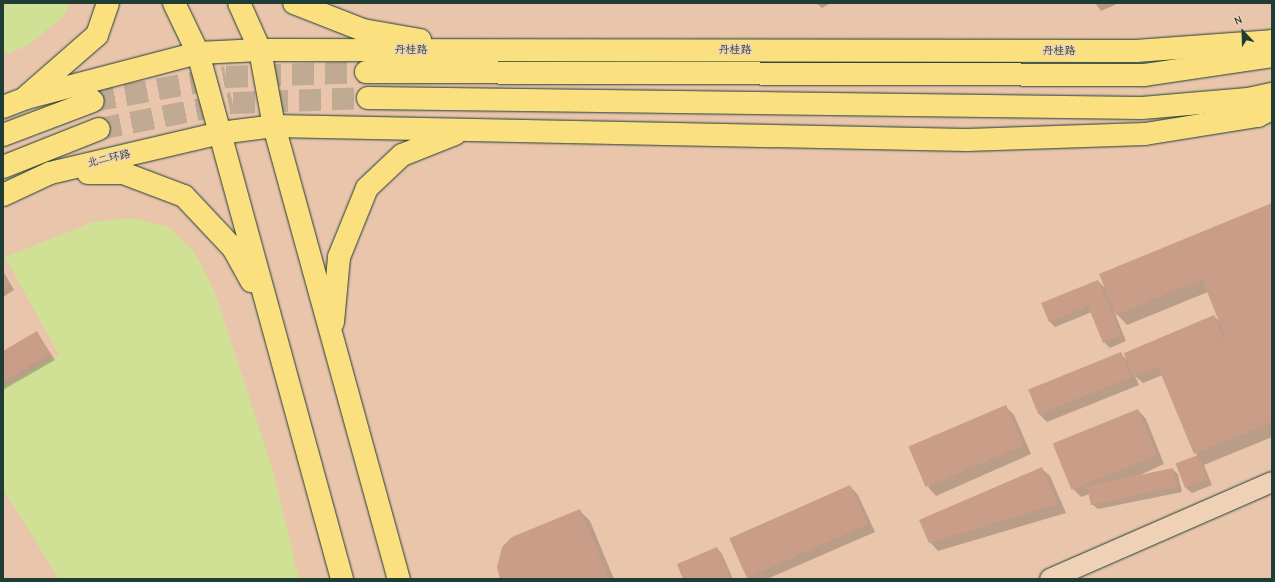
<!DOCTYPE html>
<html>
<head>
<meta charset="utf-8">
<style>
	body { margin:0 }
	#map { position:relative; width:1275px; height:582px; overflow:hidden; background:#e9c5ab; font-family:"Comic Neue","LXGW WenKai TC",sans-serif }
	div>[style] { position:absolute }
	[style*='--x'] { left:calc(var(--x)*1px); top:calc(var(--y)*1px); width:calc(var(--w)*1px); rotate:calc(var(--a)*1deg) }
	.green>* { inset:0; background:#d0e195 }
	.shadow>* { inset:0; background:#0003 }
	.building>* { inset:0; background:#c99d87; transform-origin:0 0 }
	.primary-tunnel>* { height:22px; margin-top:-11px; transform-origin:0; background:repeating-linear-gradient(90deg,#c1aa93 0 22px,transparent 0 33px) }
	.roads { filter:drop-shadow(0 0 1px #1f3d34) drop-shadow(0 0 1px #1f3d34) }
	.minor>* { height:20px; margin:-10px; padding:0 10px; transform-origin:10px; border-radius:10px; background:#efd2b6 }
	.primary>* { height:22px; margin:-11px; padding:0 11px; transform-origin:11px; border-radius:11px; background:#fbe080 }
	.rail>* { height:4.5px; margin-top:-2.25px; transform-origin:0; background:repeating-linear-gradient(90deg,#efd2b6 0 9px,#1f3d34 0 18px); box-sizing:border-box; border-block:1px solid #1f3d34 }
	span { translate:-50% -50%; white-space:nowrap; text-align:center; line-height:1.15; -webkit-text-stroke:3px #efd2b6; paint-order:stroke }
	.street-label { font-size:11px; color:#1f3d34 }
	.frame { position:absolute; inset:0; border:4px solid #1f3d34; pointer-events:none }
	.north { position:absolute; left:1223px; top:12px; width:40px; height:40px; -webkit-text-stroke:3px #efd2b6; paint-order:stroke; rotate:337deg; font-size:11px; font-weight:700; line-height:16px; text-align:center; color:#1f3d34 }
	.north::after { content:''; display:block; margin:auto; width:14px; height:18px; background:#1f3d34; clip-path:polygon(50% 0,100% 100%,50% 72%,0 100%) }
</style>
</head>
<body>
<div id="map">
	<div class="green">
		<i style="clip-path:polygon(3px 3px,70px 3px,64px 16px,27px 46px,3px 55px)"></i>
		<i style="clip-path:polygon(131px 218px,167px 226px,194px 251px,214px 290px,272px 467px,299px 579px,59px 579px,3px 489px,3px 388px,59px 355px,5px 257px,93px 222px)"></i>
	</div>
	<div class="shadow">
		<i style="clip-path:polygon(816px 3px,831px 3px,822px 8px)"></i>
		<i style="clip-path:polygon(1095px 3px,1119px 3px,1101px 11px)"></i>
		<i style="clip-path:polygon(1272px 204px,1272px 437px,1204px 465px,1212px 485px,1192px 493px,1186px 488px,1198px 457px,1163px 375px,1143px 383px,1135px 376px,1139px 385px,1047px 422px,1039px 414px,1121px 354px,1128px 361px,1214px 316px,1221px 323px,1208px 292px,1127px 325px,1114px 311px,1126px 341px,1110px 348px,1104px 342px,1092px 312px,1055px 327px,1049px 321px,1098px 281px,1106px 289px)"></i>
		<i style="clip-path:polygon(3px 271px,14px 290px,3px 297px)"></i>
		<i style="clip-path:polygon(37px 333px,55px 360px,3px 390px,3px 352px)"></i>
		<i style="clip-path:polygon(1005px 406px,1014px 415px,1031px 454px,936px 496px,928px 487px)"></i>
		<i style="clip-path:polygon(1138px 410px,1146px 419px,1164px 464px,1138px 476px,1172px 469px,1178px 474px,1182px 492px,1098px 509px,1092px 504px,1090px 494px,1081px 497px,1073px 489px,1055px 444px)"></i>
		<i style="clip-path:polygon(1041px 468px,1050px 476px,1066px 513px,938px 551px,930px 542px)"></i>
		<i style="clip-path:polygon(850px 486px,858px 495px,875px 532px,767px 579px,750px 579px,747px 576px,730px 538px)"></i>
		<i style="clip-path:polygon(579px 510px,590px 521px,614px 579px,501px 579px)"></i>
		<i style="clip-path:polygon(717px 548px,722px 554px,733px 579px,685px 579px)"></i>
	</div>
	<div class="building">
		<i style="clip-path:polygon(1272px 203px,1272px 422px,1194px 454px,1158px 367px,1226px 339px,1202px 279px,1116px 315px,1099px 274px)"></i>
		<i style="clip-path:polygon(3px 273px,9px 284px,3px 288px)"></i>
		<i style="clip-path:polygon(1098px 280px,1121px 335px,1103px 343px,1088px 306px,1049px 322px,1041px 303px)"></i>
		<i style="left:1214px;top:315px;width:26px;height:98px;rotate:67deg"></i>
		<i style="clip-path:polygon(37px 331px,50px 354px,3px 381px,3px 351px)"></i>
		<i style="left:1121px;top:352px;width:27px;height:100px;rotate:68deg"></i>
		<i style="left:1006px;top:405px;width:44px;height:106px;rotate:67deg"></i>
		<i style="left:1138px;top:409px;width:50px;height:92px;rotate:68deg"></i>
		<i style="left:1198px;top:455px;width:26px;height:24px;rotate:69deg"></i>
		<i style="clip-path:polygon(1042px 467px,1058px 504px,929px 543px,919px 520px)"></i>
		<i style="left:1173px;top:468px;width:19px;height:88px;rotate:78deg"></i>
		<i style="left:850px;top:485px;width:43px;height:132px;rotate:66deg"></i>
		<i style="clip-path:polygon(580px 509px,609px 579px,500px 579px,497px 567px,502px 547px,512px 537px)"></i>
		<i style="clip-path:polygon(717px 547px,731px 579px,683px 579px,677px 564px)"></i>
	</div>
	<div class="primary-tunnel">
		<i style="--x:93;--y:101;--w:135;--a:-10.2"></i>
		<i style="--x:226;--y:77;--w:140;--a:-2"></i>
		<i style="--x:99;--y:129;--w:136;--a:-11"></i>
		<i style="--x:233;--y:103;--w:135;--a:-2.1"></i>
	</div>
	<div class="roads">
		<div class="minor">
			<i style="--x:1050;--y:579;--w:242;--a:-23.6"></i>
		</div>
		<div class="primary">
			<i style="--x:174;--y:3;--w:55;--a:64.4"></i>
			<i style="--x:198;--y:53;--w:545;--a:74.69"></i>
			<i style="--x:239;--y:3;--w:51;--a:65.9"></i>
			<i style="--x:260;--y:50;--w:77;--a:79.6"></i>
			<i style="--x:274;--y:126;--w:470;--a:74.6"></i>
			<i style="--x:294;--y:3;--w:74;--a:21.4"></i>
			<i style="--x:363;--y:30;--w:58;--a:10"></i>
			<i style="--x:366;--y:72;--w:778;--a:0.22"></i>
			<i style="--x:1144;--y:75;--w:129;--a:-8.4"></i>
			<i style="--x:27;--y:96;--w:93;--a:-41.1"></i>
			<i style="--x:97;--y:35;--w:34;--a:-71"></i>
			<i style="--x:368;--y:98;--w:774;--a:0.74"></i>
			<i style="--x:1142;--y:108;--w:106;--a:-4.9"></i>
			<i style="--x:1248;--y:99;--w:25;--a:-12"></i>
			<i style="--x:3;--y:107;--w:25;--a:-21"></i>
			<i style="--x:26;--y:98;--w:178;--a:-14.7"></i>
			<i style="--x:198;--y:53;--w:62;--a:-2.8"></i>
			<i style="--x:260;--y:50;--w:876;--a:0.07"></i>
			<i style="--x:1136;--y:51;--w:136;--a:-4.2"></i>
			<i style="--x:3;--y:135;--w:96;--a:-20.7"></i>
			<i style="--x:3;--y:167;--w:103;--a:-21.6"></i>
			<i style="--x:88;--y:173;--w:35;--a:0"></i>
			<i style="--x:123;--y:173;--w:65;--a:20.7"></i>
			<i style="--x:184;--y:196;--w:71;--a:46.7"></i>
			<i style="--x:233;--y:248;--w:38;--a:61"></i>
			<i style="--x:3;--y:195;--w:52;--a:-25.1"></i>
			<i style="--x:50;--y:173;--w:175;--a:-13.2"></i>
			<i style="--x:220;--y:133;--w:54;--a:-7.4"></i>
			<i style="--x:274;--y:126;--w:693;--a:1.16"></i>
			<i style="--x:967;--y:140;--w:178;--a:-1.9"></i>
			<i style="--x:1145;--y:134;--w:114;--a:-9.1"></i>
			<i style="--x:1258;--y:116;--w:16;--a:-27"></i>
			<i style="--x:333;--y:322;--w:65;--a:-84.7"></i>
			<i style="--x:339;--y:257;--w:74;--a:-67.9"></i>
			<i style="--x:367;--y:188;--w:48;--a:-43.3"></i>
			<i style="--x:402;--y:155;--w:57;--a:-21.6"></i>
		</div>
	</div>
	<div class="rail">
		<i style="--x:3;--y:578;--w:1;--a:90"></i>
	</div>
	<div class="street-label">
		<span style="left:411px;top:50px">丹桂路</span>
		<span style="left:735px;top:50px">丹桂路</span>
		<span style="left:1059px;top:51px">丹桂路</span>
		<span style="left:109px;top:159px;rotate:-13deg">北二环路</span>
	</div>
	<div class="frame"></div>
	<div class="north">N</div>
</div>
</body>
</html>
